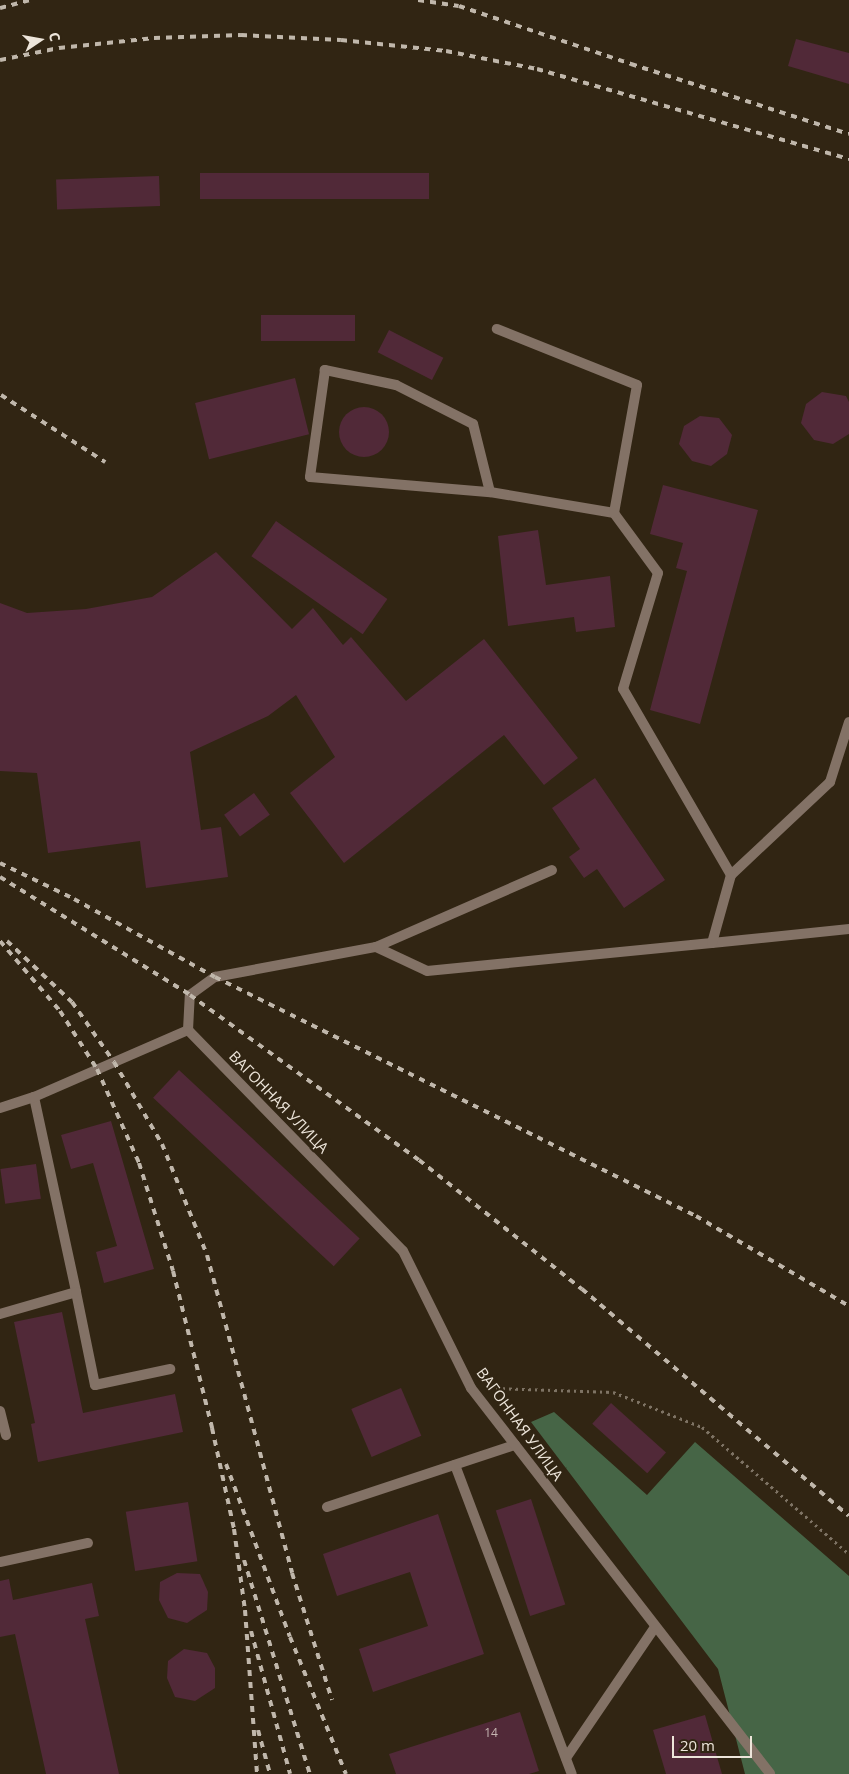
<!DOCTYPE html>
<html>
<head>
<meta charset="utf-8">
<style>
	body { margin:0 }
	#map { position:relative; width:849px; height:1774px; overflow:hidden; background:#312513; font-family:"Open Sans",sans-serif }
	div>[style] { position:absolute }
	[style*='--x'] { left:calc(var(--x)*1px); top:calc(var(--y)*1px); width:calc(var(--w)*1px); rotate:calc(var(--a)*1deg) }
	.forest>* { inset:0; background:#466546 }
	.building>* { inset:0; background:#512938; transform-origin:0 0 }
	.round { border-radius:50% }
	.path>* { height:3px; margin-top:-1.5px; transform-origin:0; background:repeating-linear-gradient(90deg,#7e7364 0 2.5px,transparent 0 6.5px) }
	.service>* { height:10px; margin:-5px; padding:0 5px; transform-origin:5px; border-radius:5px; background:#837266 }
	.minor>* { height:10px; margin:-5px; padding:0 5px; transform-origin:5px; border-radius:5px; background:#837266 }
	.rail>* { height:4px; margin-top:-2px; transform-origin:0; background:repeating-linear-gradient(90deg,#c0b7ab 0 6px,transparent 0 12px) }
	span { translate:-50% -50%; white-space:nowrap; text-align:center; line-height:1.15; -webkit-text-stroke:4.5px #312513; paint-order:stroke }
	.number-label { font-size:12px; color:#c6b6b2 }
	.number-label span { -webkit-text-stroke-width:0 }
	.street-label { font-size:15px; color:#ede5da }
	.north { position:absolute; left:15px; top:15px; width:50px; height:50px; -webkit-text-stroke:4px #312513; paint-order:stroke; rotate:78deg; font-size:14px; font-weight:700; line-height:20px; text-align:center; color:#ede5da }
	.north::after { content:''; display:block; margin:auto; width:18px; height:22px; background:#ede5da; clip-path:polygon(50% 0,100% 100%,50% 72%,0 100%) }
	.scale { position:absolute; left:672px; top:1736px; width:80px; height:22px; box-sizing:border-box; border:2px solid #ede5da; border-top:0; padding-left:6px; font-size:15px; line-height:18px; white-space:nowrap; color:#ede5da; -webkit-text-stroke:4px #312513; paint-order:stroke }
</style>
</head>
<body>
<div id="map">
	<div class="forest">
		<i style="clip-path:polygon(554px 1412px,647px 1495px,695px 1442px,849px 1576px,849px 1774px,745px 1774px,718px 1669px,531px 1422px)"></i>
	</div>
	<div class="building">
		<i style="clip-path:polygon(796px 39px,849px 53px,849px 84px,788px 66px)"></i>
		<i style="left:429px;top:173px;width:26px;height:229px;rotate:90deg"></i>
		<i style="left:159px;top:176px;width:30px;height:103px;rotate:88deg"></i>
		<i style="left:355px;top:315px;width:26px;height:94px;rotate:90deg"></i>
		<i style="left:389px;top:330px;width:61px;height:25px;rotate:27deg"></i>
		<i style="left:295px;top:378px;width:58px;height:103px;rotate:76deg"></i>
		<i style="clip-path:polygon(822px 392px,846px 396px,849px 402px,849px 434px,833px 444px,814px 440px,801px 423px,806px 404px)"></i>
		<i class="round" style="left:339px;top:407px;width:50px;height:50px"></i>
		<i style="clip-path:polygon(700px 416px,719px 418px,732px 435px,727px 454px,711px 466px,692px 461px,679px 444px,684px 426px)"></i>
		<i style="clip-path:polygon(663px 485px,758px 510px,700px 724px,650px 710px,687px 571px,676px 568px,683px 543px,650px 534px)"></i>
		<i style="left:276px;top:521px;width:136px;height:43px;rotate:35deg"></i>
		<i style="clip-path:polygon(538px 530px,546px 585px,610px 576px,615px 627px,576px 632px,574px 617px,508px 626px,498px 536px)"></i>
		<i style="clip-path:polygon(216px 552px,292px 629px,313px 608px,343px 645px,351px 637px,406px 701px,484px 639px,578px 758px,544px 785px,504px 735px,344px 863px,290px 793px,335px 757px,296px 695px,268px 716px,190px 752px,201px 830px,221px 827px,228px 877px,146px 888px,140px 841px,48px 853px,37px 773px,0 771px,0 603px,27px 613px,86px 609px,152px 597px)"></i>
		<i style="clip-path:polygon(595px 778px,665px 880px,624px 908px,597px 869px,584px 878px,569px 857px,580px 849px,552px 808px)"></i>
		<i style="left:254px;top:793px;width:27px;height:37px;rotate:54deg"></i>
		<i style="left:179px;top:1070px;width:247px;height:38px;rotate:43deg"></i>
		<i style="clip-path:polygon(111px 1121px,154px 1269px,104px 1283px,96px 1252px,117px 1246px,93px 1163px,71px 1169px,61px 1135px)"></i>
		<i style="left:36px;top:1164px;width:35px;height:36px;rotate:82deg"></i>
		<i style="clip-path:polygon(62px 1312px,83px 1413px,175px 1394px,183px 1432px,38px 1462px,31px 1424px,35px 1423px,14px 1322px)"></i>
		<i style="left:401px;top:1388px;width:52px;height:54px;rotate:67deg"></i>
		<i style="left:611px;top:1403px;width:74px;height:28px;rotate:42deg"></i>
		<i style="left:531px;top:1499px;width:111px;height:37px;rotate:72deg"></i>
		<i style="left:188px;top:1502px;width:60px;height:63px;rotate:81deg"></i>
		<i style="clip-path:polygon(438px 1514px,484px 1654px,373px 1692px,359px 1649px,428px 1626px,410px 1572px,337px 1596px,323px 1554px)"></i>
		<i style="clip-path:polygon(177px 1573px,200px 1574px,208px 1592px,207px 1610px,187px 1623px,168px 1618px,159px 1600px,160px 1582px)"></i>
		<i style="clip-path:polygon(9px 1579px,13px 1600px,92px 1583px,99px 1616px,85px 1619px,119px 1774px,46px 1774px,15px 1634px,0 1637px,0 1581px)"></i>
		<i style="clip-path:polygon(184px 1649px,207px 1653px,215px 1668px,215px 1688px,195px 1701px,175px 1697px,167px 1678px,168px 1661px)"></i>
		<i style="clip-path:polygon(520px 1712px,539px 1771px,529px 1774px,396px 1774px,389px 1754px)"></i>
		<i style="clip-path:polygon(705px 1715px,722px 1774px,666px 1774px,653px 1730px)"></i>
	</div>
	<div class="path">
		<i style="--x:496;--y:1388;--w:117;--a:2"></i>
		<i style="--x:613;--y:1392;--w:96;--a:21.5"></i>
		<i style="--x:702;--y:1427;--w:194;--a:40.8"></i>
	</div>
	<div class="service">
		<i style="--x:490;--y:492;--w:70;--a:-104"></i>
		<i style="--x:473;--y:424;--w:86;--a:-153.1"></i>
		<i style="--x:396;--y:385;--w:73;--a:-168.1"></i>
		<i style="--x:325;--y:370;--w:108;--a:98"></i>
		<i style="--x:310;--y:477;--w:181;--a:4.8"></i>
		<i style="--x:490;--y:492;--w:126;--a:9.6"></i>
		<i style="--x:731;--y:875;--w:136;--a:-43.2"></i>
		<i style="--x:830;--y:782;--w:63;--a:-72.4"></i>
		<i style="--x:712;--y:943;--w:138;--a:-5.8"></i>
		<i style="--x:376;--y:947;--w:56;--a:25.2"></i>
		<i style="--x:427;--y:971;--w:286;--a:-5.6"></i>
		<i style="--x:712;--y:943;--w:71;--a:-74.4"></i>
		<i style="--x:731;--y:875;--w:215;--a:-120.1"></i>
		<i style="--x:623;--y:689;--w:121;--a:-73.2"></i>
		<i style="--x:658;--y:573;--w:74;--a:-126.3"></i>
		<i style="--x:614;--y:513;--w:130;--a:-79.8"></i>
		<i style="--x:637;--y:385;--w:151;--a:-158.2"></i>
		<i style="--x:34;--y:1097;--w:199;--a:77.8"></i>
		<i style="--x:0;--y:1108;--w:36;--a:-18"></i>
		<i style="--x:34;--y:1097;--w:168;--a:-23.5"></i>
		<i style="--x:188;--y:1030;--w:35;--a:-87"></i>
		<i style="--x:190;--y:995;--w:31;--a:-36"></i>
		<i style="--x:215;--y:977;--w:164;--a:-10.6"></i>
		<i style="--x:376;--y:947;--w:192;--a:-23.6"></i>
		<i style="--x:0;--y:1314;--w:79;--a:-16.1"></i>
		<i style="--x:76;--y:1292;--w:95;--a:78.5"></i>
		<i style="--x:95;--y:1385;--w:77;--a:-12"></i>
		<i style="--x:0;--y:1411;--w:25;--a:76"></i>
		<i style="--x:455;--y:1465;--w:330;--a:69.3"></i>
		<i style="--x:327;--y:1507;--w:198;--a:-18.3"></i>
		<i style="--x:0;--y:1562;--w:90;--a:-12.2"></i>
		<i style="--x:566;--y:1758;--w:158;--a:-55.8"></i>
	</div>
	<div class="minor">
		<i style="--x:188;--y:1030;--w:308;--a:45.8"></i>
		<i style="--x:403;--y:1251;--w:153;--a:63.6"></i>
		<i style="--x:471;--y:1388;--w:488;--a:52.2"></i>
	</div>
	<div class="rail">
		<i style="--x:418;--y:0;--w:41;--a:8.3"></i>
		<i style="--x:459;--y:6;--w:182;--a:18.6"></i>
		<i style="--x:631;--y:64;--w:229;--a:17.8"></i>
		<i style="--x:0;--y:8;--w:30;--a:-15"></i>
		<i style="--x:0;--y:60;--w:60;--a:-11.5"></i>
		<i style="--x:59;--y:48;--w:96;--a:-6"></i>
		<i style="--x:154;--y:38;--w:87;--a:-2"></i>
		<i style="--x:241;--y:35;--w:100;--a:2.9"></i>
		<i style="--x:341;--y:40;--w:106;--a:6"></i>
		<i style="--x:446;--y:51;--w:93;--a:11.2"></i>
		<i style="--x:537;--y:69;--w:325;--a:16.1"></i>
		<i style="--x:1;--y:395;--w:124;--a:32.8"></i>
		<i style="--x:0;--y:863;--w:82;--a:25.9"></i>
		<i style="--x:74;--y:899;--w:161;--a:29"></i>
		<i style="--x:215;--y:977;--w:537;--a:26.42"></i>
		<i style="--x:696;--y:1216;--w:178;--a:30.5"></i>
		<i style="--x:0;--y:877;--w:224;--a:31.8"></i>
		<i style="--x:190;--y:995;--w:282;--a:35.8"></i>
		<i style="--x:419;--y:1160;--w:208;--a:38.4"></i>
		<i style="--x:582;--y:1289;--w:350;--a:40.4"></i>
		<i style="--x:0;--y:941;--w:92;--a:49.4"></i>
		<i style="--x:60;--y:1011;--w:69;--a:57.5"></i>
		<i style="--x:97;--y:1069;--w:103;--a:65.9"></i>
		<i style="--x:139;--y:1163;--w:113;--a:72.5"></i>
		<i style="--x:173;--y:1271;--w:162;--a:76"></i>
		<i style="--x:212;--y:1428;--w:103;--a:77.7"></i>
		<i style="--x:234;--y:1529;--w:82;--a:82.3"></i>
		<i style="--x:245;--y:1610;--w:164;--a:85.8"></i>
		<i style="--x:7;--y:941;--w:89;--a:43.2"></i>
		<i style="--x:72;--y:1002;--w:73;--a:55"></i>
		<i style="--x:114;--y:1062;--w:95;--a:59.7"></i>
		<i style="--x:162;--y:1144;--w:120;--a:67.9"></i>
		<i style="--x:207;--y:1255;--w:329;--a:75"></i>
		<i style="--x:292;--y:1573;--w:133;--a:72.5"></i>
		<i style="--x:226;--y:1464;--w:184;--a:69.7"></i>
		<i style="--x:290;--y:1637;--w:148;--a:67.8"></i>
		<i style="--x:244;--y:1560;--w:224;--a:72.9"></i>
		<i style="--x:251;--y:1631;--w:148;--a:74.7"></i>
		<i style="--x:258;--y:1730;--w:46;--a:74.7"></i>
	</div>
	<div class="number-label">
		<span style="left:491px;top:1733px">14</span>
	</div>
	<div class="street-label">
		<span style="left:279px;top:1102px;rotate:46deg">ВАГОННАЯ УЛИЦА</span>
		<span style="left:520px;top:1424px;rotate:54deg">ВАГОННАЯ УЛИЦА</span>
	</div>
	<div class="north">С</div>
	<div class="scale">20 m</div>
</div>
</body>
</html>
